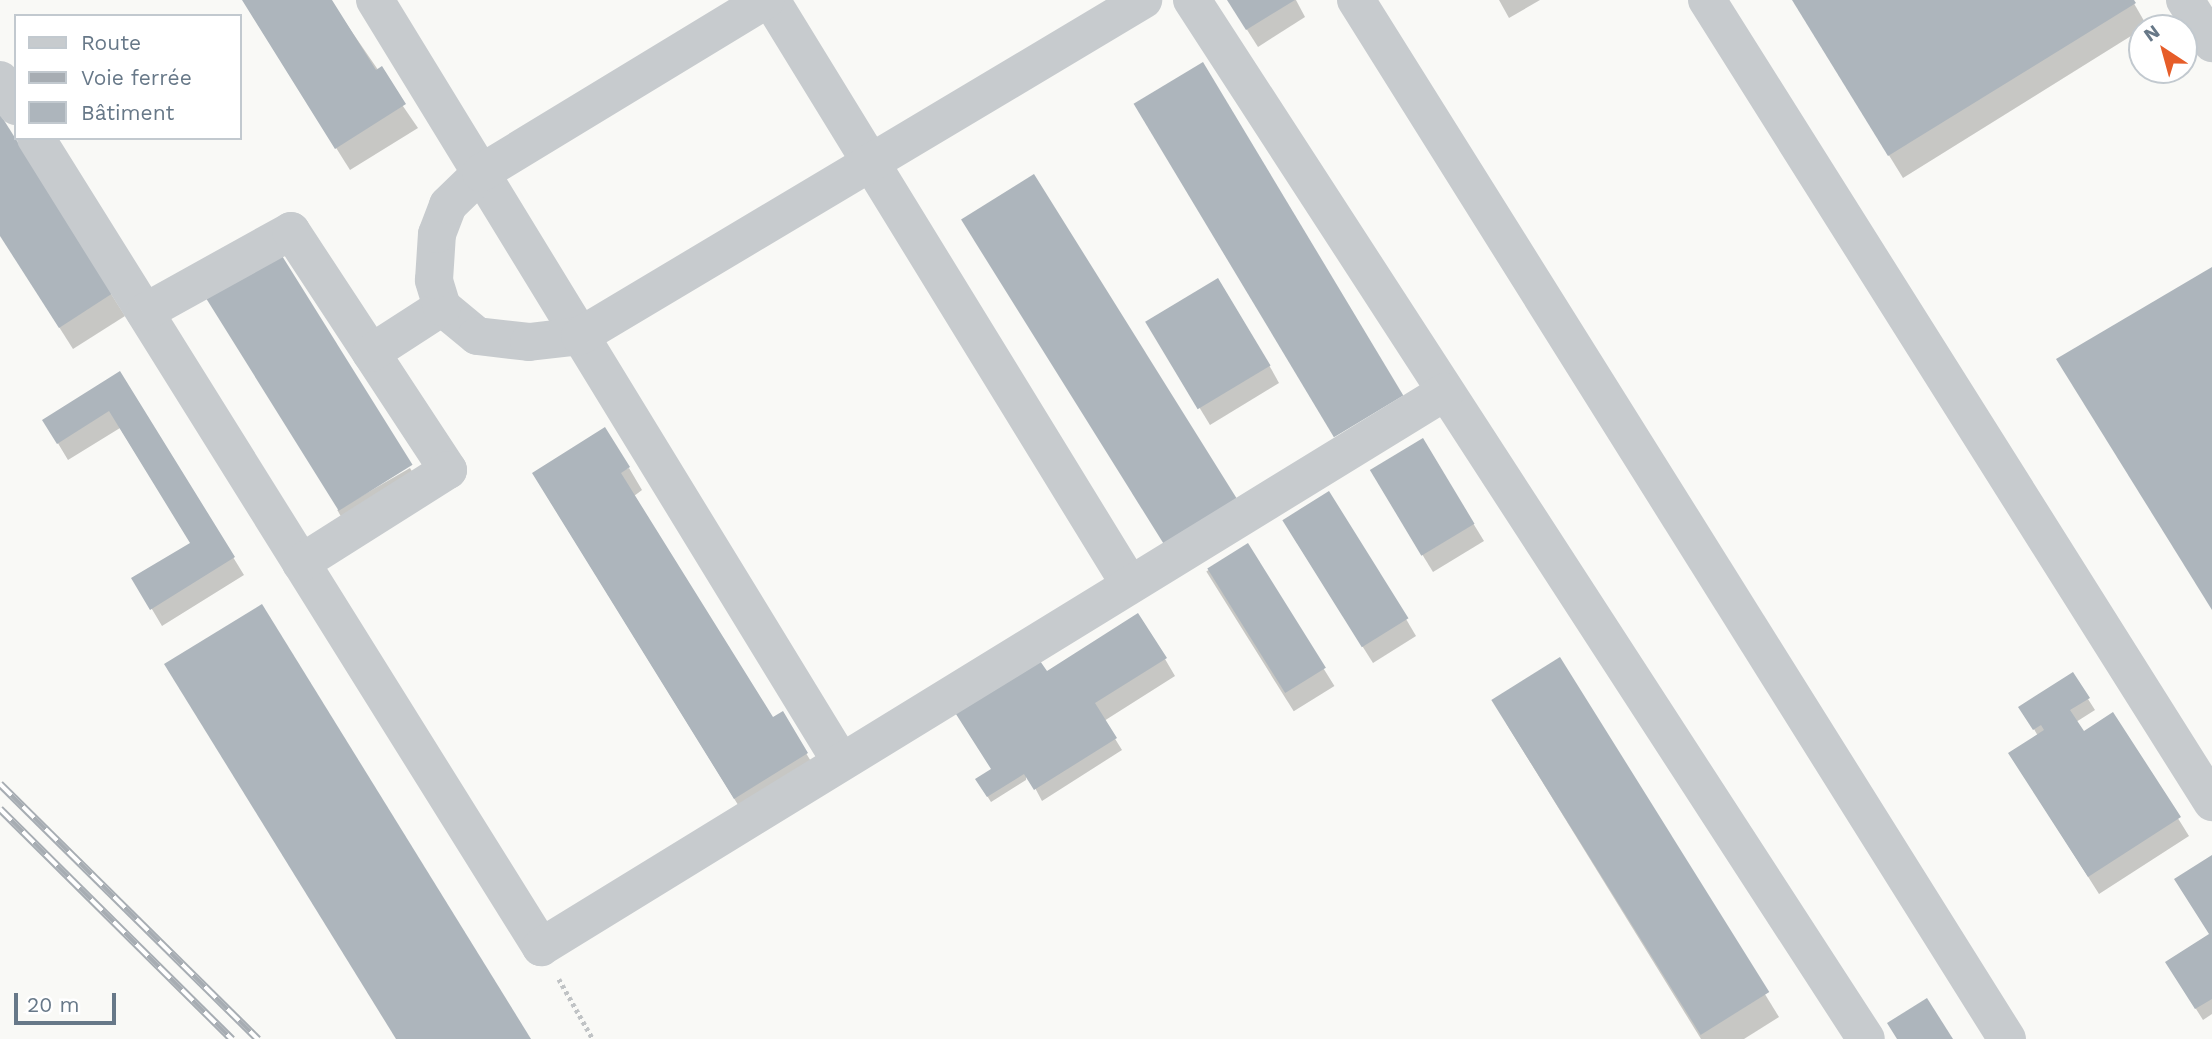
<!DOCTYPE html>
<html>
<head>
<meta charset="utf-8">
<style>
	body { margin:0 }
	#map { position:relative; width:2212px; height:1039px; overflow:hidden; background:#f9f9f6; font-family:"Work Sans",sans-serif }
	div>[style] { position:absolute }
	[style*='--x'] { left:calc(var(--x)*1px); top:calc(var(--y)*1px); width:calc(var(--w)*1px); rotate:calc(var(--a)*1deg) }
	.shadow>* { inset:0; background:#0003; transform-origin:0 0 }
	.building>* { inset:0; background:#adb5bc; transform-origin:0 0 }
	.path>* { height:4.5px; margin-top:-2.25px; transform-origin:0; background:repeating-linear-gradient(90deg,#c0c3c5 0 3.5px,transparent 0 7px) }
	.minor>* { height:38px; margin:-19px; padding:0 19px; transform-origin:19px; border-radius:19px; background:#c7cbce }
	.rail>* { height:8px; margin-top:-4px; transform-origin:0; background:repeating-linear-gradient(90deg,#fff 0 16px,#a7adb3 0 32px); box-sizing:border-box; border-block:2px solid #a7adb3 }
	span { translate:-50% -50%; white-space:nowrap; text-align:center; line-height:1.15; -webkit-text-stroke:7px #fff; paint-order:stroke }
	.legend { position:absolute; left:14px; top:14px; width:228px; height:126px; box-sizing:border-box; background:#fff; border:2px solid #c2c9cf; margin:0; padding:9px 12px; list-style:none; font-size:21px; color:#677888 }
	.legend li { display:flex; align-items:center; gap:14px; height:35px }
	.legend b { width:35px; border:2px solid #c2c9cf }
	.north { position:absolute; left:2128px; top:14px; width:70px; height:70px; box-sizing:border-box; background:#fff; border:2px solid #c2c9cf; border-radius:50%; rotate:324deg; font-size:19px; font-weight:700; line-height:28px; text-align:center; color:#677888 }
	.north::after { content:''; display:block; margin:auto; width:24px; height:32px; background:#e65d29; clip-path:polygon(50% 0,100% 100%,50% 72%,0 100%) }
	.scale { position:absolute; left:14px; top:993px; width:102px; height:32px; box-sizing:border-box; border:4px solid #677888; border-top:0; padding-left:9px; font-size:21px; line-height:24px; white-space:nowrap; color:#677888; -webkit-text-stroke:5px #fff; paint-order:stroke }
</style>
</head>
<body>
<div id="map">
	<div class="shadow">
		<i style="clip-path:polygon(243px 0,330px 0,418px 128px,350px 170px)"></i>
		<i style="clip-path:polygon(1228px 0,1296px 0,1305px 17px,1258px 47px)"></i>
		<i style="clip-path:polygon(1499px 0,1540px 0,1509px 18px)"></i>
		<i style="clip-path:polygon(1793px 0,2132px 0,2147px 26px,1903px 178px)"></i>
		<i style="clip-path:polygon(0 117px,125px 316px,73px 349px,0 234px)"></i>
		<i style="clip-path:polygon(1159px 341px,1269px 365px,1279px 383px,1210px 425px)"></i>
		<i style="clip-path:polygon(120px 373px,244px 575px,162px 626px,134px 579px,192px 544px,120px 428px,68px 460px,44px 420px)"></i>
		<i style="clip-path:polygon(1422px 440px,1484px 541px,1433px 572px,1382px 489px)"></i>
		<i style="left:410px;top:468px;width:24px;height:84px;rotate:60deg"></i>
		<i style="clip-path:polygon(629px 468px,642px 490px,634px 496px,772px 719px,782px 714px,820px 776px,748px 821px,547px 496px)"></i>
		<i style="clip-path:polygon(1294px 538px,1406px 619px,1416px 636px,1373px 663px)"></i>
		<i style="left:1247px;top:546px;width:165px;height:48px;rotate:58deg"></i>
		<i style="clip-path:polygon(1165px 659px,1175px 676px,1104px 721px,1122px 750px,1042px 801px,1026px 771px,1026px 780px,991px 802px,977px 780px,993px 770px,1046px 674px)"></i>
		<i style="clip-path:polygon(1559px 660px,1779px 1017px,1744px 1039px,1701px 1039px,1506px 723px)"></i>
		<i style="clip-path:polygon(2088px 699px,2095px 710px,2076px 722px,2084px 733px,2113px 714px,2189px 836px,2099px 894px,2017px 765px,2038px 736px,2021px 707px)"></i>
		<i style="clip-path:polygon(2212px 857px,2212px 1014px,2203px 1020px,2174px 974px,2211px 935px)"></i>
	</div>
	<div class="building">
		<i style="clip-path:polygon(242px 0,332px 0,376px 70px,382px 66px,406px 104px,335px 149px)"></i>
		<i style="clip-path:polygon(1227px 0,1295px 0,1246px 30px)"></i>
		<i style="clip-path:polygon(1792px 0,2134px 0,2136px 3px,1888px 156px)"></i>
		<i style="left:1203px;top:62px;width:389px;height:81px;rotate:59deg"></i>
		<i style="clip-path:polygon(0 114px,113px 293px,59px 328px,0 236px)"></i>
		<i style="left:1034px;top:174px;width:390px;height:86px;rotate:58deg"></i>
		<i style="left:279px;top:251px;width:252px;height:87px;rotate:58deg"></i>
		<i style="clip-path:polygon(2212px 267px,2212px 610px,2056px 359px)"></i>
		<i style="left:1218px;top:278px;width:102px;height:85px;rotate:59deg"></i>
		<i style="clip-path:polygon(120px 371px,235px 557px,150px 610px,131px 578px,190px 543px,109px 411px,57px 444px,42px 420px)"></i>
		<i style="clip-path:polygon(605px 427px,630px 467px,621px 473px,773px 717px,783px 711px,808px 753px,734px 799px,532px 473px)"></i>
		<i style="left:1423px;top:438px;width:100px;height:62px;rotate:59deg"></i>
		<i style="left:1329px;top:491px;width:150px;height:55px;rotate:58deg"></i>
		<i style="left:1248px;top:543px;width:147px;height:48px;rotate:58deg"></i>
		<i style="clip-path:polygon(262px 604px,531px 1039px,396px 1039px,164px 664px)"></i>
		<i style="clip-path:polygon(1138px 613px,1167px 658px,1095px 703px,1117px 738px,1034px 790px,1024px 774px,987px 797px,975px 779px,991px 769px,954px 711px,1038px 658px,1047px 671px)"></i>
		<i style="left:1560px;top:657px;width:395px;height:81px;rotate:58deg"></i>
		<i style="clip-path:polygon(2073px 672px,2090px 698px,2070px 710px,2084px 731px,2113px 712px,2181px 817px,2088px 877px,2008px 753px,2044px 730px,2041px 725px,2033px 730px,2018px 707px)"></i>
		<i style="clip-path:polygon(2212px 855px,2212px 999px,2195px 1009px,2165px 962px,2209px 934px,2174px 879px)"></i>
		<i style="clip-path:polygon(1927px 998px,1953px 1039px,1897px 1039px,1887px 1023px)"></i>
	</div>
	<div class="path">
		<i style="--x:559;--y:979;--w:69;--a:60.5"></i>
	</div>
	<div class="minor">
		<i style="--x:375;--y:0;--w:893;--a:58.55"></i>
		<i style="--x:771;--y:0;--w:686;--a:58.46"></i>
		<i style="--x:1192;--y:0;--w:1238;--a:57.03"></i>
		<i style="--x:1356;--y:0;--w:1226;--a:57.93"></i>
		<i style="--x:1707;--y:0;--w:948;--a:57.8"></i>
		<i style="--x:2185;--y:0;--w:51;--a:57.9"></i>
		<i style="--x:0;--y:80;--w:31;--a:58"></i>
		<i style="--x:36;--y:138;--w:954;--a:58.03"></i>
		<i style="--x:541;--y:947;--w:1061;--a:-31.55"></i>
		<i style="--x:442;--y:307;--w:45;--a:39.6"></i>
		<i style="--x:477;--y:336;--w:52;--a:6.6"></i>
		<i style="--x:529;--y:342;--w:51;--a:-6.7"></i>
		<i style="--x:580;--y:336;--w:656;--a:-30.83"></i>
		<i style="--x:145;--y:312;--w:167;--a:-29"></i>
		<i style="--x:291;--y:231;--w:286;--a:56.7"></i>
		<i style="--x:448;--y:470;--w:174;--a:147.7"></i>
		<i style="--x:371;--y:353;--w:85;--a:-32.9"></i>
		<i style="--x:442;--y:307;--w:28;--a:-107"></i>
		<i style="--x:434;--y:280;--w:46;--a:-86.3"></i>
		<i style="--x:437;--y:234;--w:31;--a:-69"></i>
		<i style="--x:448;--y:205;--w:46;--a:-44.1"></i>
		<i style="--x:481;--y:173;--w:333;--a:-31.3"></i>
	</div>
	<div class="rail">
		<i style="--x:0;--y:784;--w:363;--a:44.7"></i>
		<i style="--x:0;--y:809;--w:327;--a:44.8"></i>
	</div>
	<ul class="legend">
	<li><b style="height:9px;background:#c7cbce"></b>Route</li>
	<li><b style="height:9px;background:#a7adb3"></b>Voie ferrée</li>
	<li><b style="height:19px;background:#adb5bc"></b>Bâtiment</li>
	</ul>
	<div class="north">N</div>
	<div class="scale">20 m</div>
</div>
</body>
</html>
